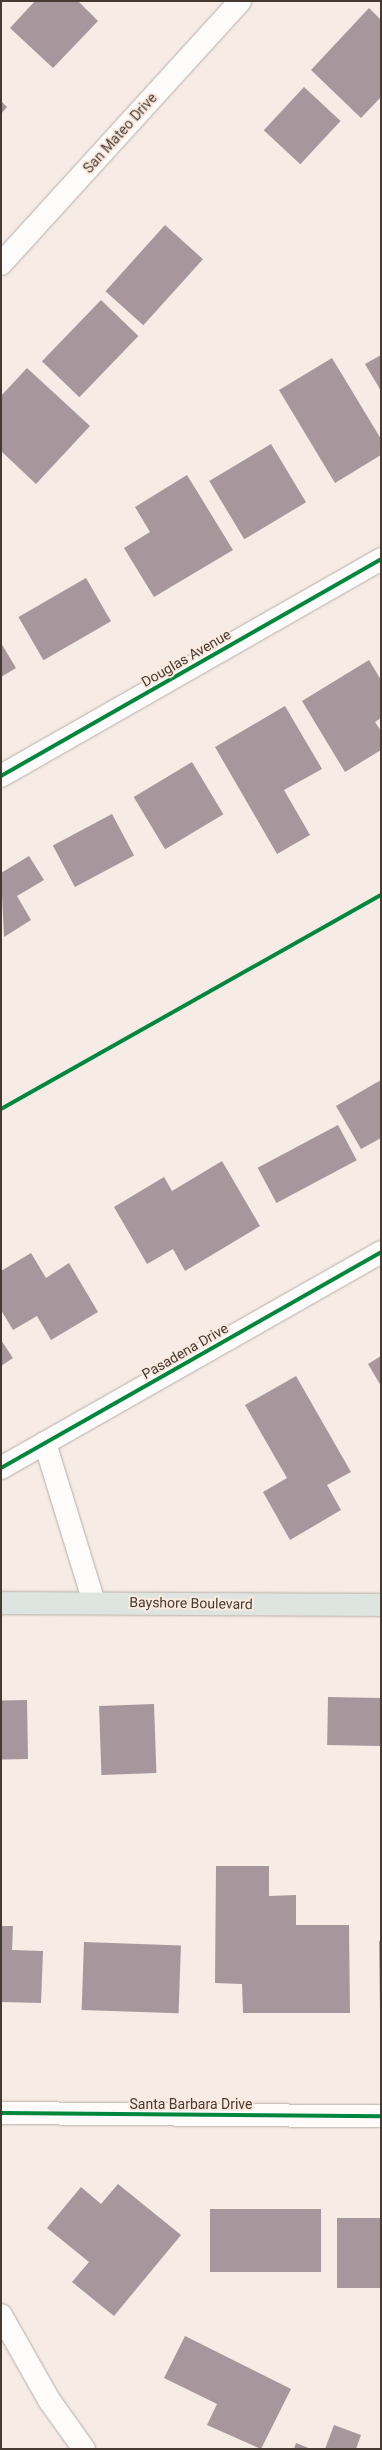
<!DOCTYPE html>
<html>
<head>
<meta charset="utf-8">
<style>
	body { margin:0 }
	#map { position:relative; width:382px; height:2450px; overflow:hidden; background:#f6ebe5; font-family:Roboto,sans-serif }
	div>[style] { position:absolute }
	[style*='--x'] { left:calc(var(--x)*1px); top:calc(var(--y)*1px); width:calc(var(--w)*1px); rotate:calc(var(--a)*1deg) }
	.building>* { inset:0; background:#a7979c; transform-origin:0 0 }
	.roads { filter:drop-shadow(0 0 1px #b8aea8) drop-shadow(0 0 1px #b8aea8) }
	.minor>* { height:22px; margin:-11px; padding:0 11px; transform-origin:11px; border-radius:11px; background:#fefcfb }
	.major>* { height:22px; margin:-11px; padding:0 11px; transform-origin:11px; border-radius:11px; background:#dee4df }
	.cycleway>* { height:4px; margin:-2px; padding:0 2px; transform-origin:2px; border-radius:2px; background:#00873e }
	span { translate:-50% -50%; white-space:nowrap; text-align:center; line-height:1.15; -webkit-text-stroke:4px #fceadf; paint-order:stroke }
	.street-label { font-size:14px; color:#453a32 }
	.frame { position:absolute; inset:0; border:2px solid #453a32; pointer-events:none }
</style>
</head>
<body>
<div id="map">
	<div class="building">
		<i style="clip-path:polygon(35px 1px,78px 1px,98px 21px,53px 68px,10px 28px)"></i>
		<i style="clip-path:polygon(369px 8px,381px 20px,381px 97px,361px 118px,311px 70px)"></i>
		<i style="left:304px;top:87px;width:50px;height:59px;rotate:43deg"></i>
		<i style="clip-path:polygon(1px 101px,7px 107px,1px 114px)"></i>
		<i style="left:165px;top:225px;width:51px;height:89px;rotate:42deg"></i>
		<i style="left:101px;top:300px;width:52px;height:85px;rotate:44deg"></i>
		<i style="clip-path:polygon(381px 355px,381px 391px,365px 364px)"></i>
		<i style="clip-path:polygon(332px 358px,381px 439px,381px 455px,335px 483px,279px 390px)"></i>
		<i style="clip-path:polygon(27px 368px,90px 426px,36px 484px,1px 451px,1px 396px)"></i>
		<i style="left:271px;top:444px;width:68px;height:72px;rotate:59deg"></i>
		<i style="clip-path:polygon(187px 475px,233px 550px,154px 597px,124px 548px,150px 532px,135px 507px)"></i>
		<i style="left:86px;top:578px;width:50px;height:78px;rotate:60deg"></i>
		<i style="clip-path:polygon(1px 643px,16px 668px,1px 677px)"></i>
		<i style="clip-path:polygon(369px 660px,381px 680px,381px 718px,375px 722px,381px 731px,381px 750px,345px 772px,302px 701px)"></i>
		<i style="clip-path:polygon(285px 706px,322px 769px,284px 790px,310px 835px,277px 854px,215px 747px)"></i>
		<i style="left:192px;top:762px;width:61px;height:68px;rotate:59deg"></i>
		<i style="left:112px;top:814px;width:47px;height:67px;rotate:62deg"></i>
		<i style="clip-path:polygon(29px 856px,44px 880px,17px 896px,31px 920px,4px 937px,1px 873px)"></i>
		<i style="clip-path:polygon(381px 1080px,381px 1138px,361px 1149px,336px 1106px)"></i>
		<i style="left:338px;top:1125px;width:40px;height:91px;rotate:62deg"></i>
		<i style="clip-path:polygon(222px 1161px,260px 1226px,185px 1271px,173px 1249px,147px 1264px,114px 1207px,164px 1177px,172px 1191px)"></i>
		<i style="clip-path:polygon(31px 1253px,46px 1278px,69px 1263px,98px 1312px,51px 1340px,37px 1316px,13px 1330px,1px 1310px,1px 1271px)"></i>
		<i style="clip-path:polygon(1px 1340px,13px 1358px,1px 1366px)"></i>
		<i style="clip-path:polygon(381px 1356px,381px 1386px,368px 1364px)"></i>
		<i style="clip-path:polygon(296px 1376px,351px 1472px,327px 1485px,341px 1510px,290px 1540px,263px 1492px,287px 1478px,245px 1405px)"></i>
		<i style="left:328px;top:1697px;width:53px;height:48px;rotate:1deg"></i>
		<i style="left:27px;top:1700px;width:59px;height:26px;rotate:89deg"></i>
		<i style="left:154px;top:1704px;width:69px;height:55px;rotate:88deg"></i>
		<i style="clip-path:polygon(216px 1866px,269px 1866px,269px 1896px,296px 1895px,296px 1925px,349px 1925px,350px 2013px,243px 2013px,242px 1984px,215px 1983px)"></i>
		<i style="clip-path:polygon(1px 1926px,13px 1926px,12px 1950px,43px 1951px,41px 2003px,1px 2002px)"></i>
		<i style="clip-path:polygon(379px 1941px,381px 1941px,381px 2012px,380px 2012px)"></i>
		<i style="left:84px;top:1942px;width:97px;height:68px;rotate:2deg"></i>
		<i style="clip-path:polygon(118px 2184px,181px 2235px,114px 2316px,72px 2282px,89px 2262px,47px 2228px,81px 2187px,101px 2204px)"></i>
		<i style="left:321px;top:2209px;width:63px;height:111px;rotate:90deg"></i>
		<i style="left:337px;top:2218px;width:44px;height:70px"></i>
		<i style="clip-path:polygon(185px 2336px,291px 2389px,261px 2449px,207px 2425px,217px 2404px,164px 2378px)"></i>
		<i style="clip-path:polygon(334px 2425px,361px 2435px,356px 2449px,325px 2449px)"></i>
		<i style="clip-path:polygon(296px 2443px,311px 2449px,294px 2449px)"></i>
	</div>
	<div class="roads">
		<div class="minor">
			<i style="--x:1;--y:264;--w:355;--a:-47.7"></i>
			<i style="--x:1;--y:776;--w:438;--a:-29.7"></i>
			<i style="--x:45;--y:1443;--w:166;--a:72.9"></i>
			<i style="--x:1;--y:1468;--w:437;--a:-29.6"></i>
			<i style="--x:1;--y:2113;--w:380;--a:0.5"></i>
			<i style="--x:1;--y:2315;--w:98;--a:60.5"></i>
			<i style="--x:49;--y:2400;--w:60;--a:54.5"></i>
		</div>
		<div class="major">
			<i style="--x:1;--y:1603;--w:380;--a:0.3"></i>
		</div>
	</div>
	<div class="cycleway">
		<i style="--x:1;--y:776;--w:438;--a:-29.7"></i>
		<i style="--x:1;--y:1109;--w:436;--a:-29.4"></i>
		<i style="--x:1;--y:1468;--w:437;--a:-29.6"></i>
		<i style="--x:1;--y:2113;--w:380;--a:0.5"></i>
	</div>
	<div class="street-label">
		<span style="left:120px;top:133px;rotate:-48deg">San Mateo Drive</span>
		<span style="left:186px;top:658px;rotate:-30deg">Douglas Avenue</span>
		<span style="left:185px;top:1351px;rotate:-30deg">Pasadena Drive</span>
		<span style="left:191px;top:1603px;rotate:1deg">Bayshore Boulevard</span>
		<span style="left:191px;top:2104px">Santa Barbara Drive</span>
	</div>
	<div class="frame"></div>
</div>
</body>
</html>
